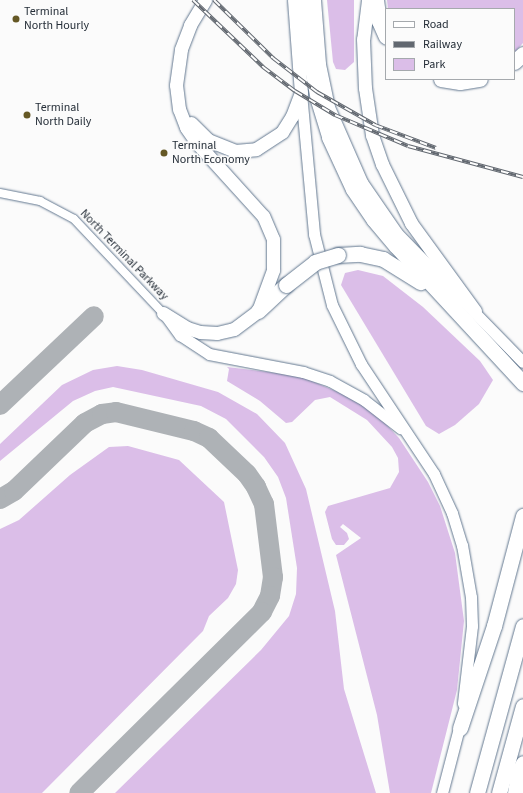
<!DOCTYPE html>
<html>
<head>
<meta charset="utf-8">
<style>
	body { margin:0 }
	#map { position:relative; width:523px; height:793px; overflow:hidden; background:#fbfbfb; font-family:"Source Sans 3",sans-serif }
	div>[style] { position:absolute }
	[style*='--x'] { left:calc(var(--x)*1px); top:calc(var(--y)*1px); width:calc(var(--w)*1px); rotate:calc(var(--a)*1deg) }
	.green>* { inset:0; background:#dbbee8 }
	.taxiway>* { height:20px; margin:-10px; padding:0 10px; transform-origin:10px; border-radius:10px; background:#aeb2b6 }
	.roads { filter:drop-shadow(0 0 1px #637890) drop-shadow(0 0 1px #637890) }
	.minor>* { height:8px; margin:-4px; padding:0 4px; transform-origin:4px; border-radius:4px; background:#fff }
	.secondary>* { height:11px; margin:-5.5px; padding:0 5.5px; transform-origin:5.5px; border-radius:5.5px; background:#fff }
	.primary>* { height:13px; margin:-6.5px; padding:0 6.5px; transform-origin:6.5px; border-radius:6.5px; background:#fff }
	.motorway>* { height:15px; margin:-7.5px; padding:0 7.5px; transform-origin:7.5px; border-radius:7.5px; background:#fff }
	.rail>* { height:4px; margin-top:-2px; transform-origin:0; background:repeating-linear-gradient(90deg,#fbfbfb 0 8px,#626870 0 16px); box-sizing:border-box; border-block:1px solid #626870 }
	.bridges { filter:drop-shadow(0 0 1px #637890) drop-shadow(0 0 1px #637890) }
	.motorway-bridge>* { height:15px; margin:-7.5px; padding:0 7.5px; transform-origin:7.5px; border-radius:7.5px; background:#fff }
	.dots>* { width:11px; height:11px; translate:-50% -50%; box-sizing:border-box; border:2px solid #fbfbfb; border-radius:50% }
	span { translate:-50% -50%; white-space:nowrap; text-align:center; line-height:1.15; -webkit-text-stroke:3px #fbfbfb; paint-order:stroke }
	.poi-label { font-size:12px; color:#252e38 }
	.left { translate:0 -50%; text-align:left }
	.street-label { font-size:12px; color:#252e38 }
	.legend { position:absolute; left:385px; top:8px; width:130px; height:72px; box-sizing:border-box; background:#fbfbfb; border:1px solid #a5a9ad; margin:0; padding:5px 7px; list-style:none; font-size:12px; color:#252e38 }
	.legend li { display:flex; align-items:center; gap:8px; height:20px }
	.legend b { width:20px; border:1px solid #a5a9ad }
</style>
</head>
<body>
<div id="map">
	<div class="green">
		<i style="clip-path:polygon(327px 0,354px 0,354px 62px,345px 70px,336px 69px,333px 62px)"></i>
		<i style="clip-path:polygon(387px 0,523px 0,523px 43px,514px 53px,514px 9px,388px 9px)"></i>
		<i style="clip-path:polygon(358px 270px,383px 276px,423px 307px,480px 361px,493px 380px,479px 404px,455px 425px,439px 434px,426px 426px,341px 285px,345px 273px)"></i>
		<i style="clip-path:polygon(117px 366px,142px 370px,218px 392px,257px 414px,285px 443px,306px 489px,335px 611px,344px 689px,376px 793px,115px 793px,261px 650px,289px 616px,296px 594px,297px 568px,286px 498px,278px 477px,264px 457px,226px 419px,201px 406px,113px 387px,95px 391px,73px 401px,0 461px,0 444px,62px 385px,93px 370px)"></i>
		<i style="clip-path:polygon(227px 367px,300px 376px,352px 398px,380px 418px,399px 438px,428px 482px,440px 506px,455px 553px,464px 621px,457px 690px,431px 793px,390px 793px,377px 715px,336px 555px,361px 538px,343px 524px,340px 527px,347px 533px,349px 539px,344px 545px,336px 545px,332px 539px,325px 512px,328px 506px,390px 488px,399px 472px,398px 458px,392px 447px,367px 420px,330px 397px,315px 400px,292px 422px,286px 423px,260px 401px,227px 381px,229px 369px)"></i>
		<i style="clip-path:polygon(128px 446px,179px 460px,224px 502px,238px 570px,236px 584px,228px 598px,209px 616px,203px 631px,46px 789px,42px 793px,0 793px,0 529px,19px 520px,70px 475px,109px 447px)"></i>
	</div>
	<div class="taxiway">
		<i style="--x:0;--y:405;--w:129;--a:-43.4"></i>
		<i style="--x:0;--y:499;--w:16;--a:-30"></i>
		<i style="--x:14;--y:491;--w:98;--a:-43.8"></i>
		<i style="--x:85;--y:423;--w:19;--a:-28"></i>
		<i style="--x:102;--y:414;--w:14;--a:-8"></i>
		<i style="--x:116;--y:412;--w:80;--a:13.7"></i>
		<i style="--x:194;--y:431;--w:17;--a:25"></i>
		<i style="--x:209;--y:438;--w:52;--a:43.5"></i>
		<i style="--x:247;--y:474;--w:16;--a:55"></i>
		<i style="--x:256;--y:487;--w:19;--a:65"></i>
		<i style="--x:264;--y:504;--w:74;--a:83"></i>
		<i style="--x:273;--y:577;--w:19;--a:99"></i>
		<i style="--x:270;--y:596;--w:18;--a:117"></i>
		<i style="--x:262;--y:612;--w:257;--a:135.3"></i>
	</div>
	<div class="roads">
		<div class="minor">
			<i style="--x:0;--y:193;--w:41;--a:11.3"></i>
			<i style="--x:40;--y:201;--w:38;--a:28"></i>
			<i style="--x:74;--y:219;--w:129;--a:46.6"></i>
		</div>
		<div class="secondary">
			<i style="--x:315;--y:0;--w:64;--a:85.5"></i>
			<i style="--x:320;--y:64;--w:44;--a:78.2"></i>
			<i style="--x:329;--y:107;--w:82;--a:66.3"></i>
			<i style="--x:362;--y:182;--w:62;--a:55.5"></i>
			<i style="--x:397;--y:233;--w:180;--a:45.7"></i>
			<i style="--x:301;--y:93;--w:142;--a:84.7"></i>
			<i style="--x:314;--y:234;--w:73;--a:75.8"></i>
			<i style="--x:332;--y:305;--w:66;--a:63.8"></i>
			<i style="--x:361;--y:364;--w:132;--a:56.4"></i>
			<i style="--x:434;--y:474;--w:43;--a:65.2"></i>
			<i style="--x:452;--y:513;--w:34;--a:73"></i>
			<i style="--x:462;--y:545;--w:53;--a:80.2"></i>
			<i style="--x:471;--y:597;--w:29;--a:88"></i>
			<i style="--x:472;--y:626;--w:78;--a:96.7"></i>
			<i style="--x:166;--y:316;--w:24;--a:54"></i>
			<i style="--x:180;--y:335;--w:35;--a:33"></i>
			<i style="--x:209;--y:354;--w:96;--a:10.8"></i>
			<i style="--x:303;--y:372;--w:28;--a:18"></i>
			<i style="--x:330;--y:381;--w:39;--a:29"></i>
			<i style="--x:364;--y:400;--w:46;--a:37.9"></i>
			<i style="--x:442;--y:793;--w:75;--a:-75.4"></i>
		</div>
		<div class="primary">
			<i style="--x:368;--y:0;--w:39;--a:97"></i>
			<i style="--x:363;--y:39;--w:49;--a:87.7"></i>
			<i style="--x:365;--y:88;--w:48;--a:81.5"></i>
			<i style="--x:372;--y:135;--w:31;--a:71"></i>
			<i style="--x:382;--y:164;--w:66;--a:63.8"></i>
			<i style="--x:411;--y:223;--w:109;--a:54"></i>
			<i style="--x:191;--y:123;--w:24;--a:45"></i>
			<i style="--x:208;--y:140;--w:29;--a:22"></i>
			<i style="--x:235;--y:151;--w:21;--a:-5"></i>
			<i style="--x:256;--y:149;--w:31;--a:-33"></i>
			<i style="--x:282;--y:132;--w:19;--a:-58"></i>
			<i style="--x:292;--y:116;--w:25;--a:-69"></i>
			<i style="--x:301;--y:93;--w:93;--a:-94.3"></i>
			<i style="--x:163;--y:313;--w:28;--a:32"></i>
			<i style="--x:187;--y:328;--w:14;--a:17"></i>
			<i style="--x:200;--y:332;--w:17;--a:3"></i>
			<i style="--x:217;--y:333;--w:17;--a:-13"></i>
			<i style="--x:234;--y:329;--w:30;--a:-37"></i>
			<i style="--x:258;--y:311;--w:44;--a:-69.9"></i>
			<i style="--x:273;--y:270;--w:31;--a:-90"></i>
			<i style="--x:273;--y:239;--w:25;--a:-113"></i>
			<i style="--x:263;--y:216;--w:98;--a:-132.1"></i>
			<i style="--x:197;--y:143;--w:19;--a:-125"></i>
			<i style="--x:186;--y:127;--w:19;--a:-111"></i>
			<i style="--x:179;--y:109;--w:24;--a:-97"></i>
			<i style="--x:176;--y:85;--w:36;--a:-82"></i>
			<i style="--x:181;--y:49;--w:26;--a:-69"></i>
			<i style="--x:190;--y:25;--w:29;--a:-59"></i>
		</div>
		<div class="motorway">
			<i style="--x:304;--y:0;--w:47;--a:85.1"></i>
			<i style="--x:308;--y:47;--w:54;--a:79.3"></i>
			<i style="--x:318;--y:100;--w:39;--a:73"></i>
			<i style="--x:329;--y:137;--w:57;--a:65.2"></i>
			<i style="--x:353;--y:189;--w:37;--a:56"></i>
			<i style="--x:374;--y:220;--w:34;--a:50"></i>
			<i style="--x:396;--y:246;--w:187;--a:47.2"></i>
			<i style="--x:376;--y:0;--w:21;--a:82"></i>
			<i style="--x:379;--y:21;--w:17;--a:66"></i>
			<i style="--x:514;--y:62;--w:12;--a:-42"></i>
			<i style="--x:441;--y:79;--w:19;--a:9"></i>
			<i style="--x:460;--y:82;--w:20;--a:-9"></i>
			<i style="--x:338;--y:255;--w:22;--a:-3"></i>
			<i style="--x:360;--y:254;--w:24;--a:12"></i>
			<i style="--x:383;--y:259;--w:44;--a:31.9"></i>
			<i style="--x:258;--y:311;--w:38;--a:-43"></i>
			<i style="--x:460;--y:728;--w:108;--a:-71.6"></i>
			<i style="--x:494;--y:626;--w:114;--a:-75.2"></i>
			<i style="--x:477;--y:793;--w:173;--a:-74.6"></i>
			<i style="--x:499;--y:793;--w:90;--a:-74.6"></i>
			<i style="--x:515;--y:793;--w:20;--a:-81"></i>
			<i style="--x:518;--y:773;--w:11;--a:-63"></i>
		</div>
	</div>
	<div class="rail">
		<i style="--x:193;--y:0;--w:97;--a:43.7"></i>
		<i style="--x:263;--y:67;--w:40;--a:37"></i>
		<i style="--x:295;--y:91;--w:47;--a:31"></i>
		<i style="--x:335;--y:115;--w:79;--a:23"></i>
		<i style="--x:408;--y:146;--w:119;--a:15.1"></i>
		<i style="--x:214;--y:0;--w:83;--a:44.5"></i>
		<i style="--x:273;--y:58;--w:56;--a:37.7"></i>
		<i style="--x:317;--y:92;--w:67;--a:29.6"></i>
		<i style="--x:375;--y:125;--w:65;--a:20.7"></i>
	</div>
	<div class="bridges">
		<div class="motorway-bridge">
			<i style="--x:286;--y:285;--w:37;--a:-38"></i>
			<i style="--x:315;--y:262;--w:24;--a:-17"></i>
		</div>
	</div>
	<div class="dots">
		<i style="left:16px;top:19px;background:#655825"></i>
		<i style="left:27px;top:115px;background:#655825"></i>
		<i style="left:164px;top:153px;background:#655825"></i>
	</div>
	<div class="poi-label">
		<span class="left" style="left:24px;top:19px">Terminal<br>North Hourly</span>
		<span class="left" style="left:35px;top:115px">Terminal<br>North Daily</span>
		<span class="left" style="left:172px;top:153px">Terminal<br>North Economy</span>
	</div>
	<div class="street-label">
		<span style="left:124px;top:255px;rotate:46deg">North Terminal Parkway</span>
	</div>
	<ul class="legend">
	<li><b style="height:5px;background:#fff"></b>Road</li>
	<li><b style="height:5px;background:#626870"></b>Railway</li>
	<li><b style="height:11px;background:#dbbee8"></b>Park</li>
	</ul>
</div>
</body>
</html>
